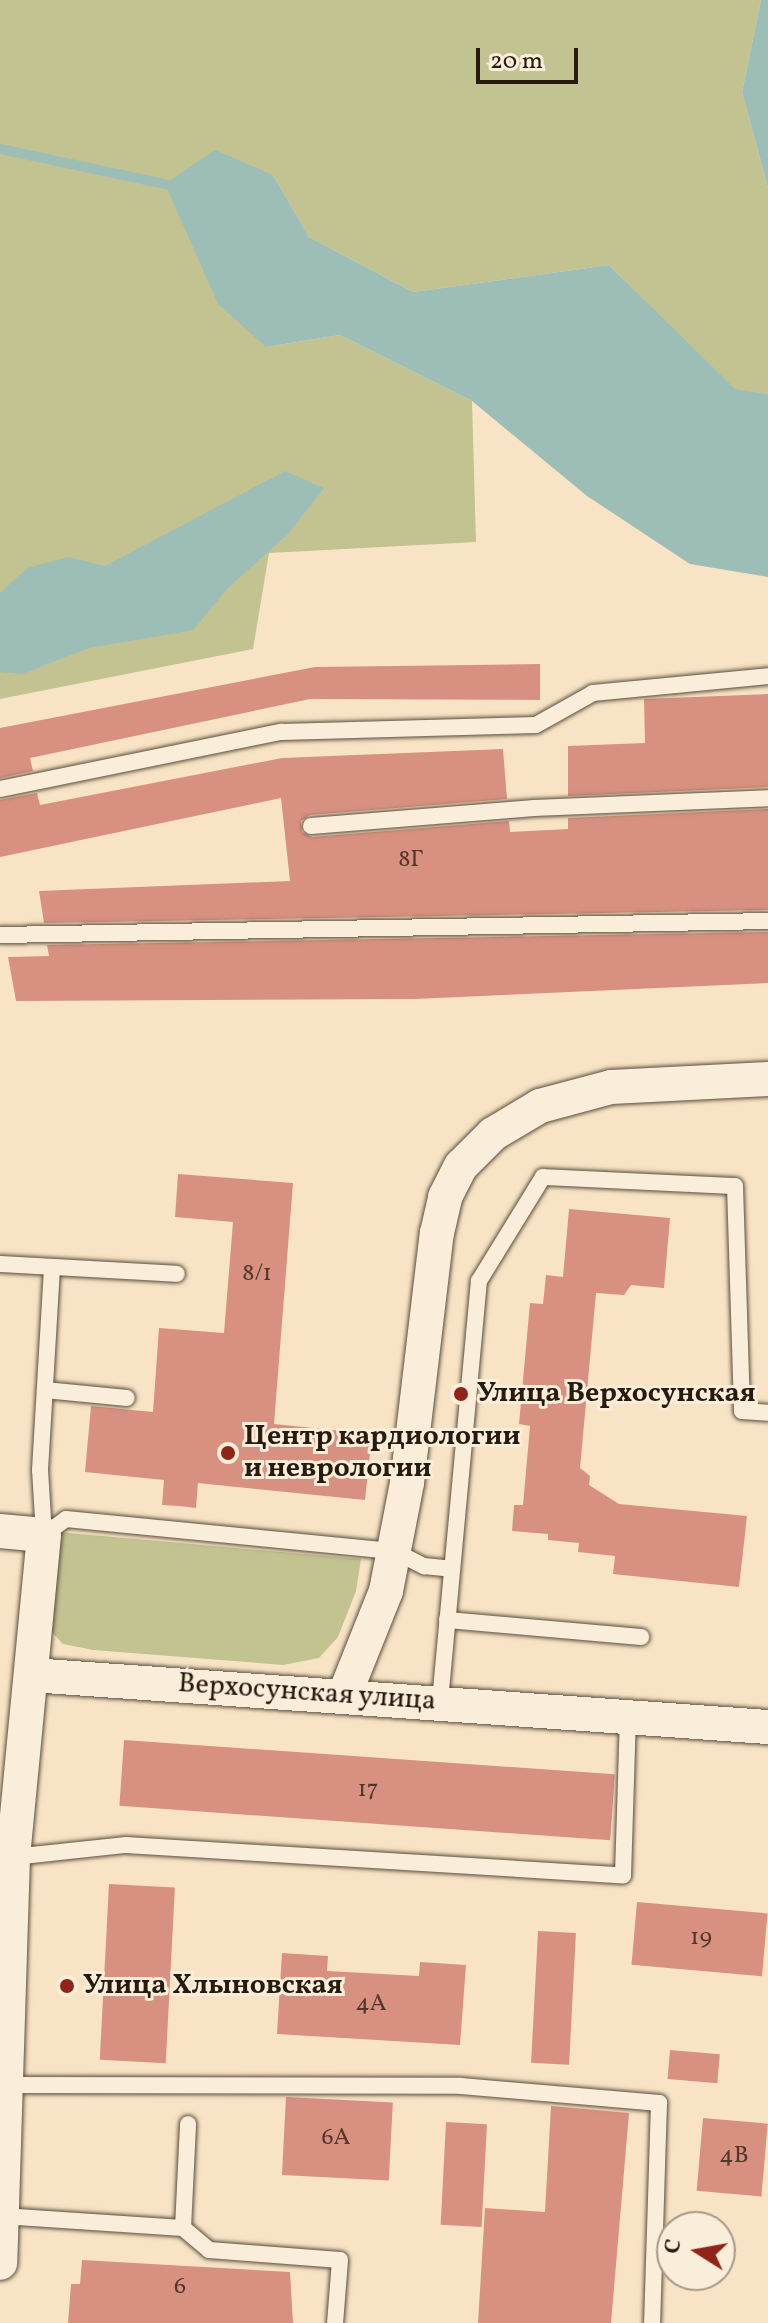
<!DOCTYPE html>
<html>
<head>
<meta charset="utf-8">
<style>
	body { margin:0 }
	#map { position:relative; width:768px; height:2323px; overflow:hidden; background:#f8e4c5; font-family:Vollkorn,serif }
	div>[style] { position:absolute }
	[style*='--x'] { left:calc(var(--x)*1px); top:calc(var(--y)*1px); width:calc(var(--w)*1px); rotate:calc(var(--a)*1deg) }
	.green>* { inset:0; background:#c3c291 }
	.water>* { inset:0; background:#9dbeb7 }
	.stream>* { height:10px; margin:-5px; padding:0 5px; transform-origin:5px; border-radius:5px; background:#9dbeb7 }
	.building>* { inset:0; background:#d89181; transform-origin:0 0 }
	.roads { filter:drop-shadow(0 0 2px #5a4d3c) drop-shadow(0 0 2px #5a4d3c) }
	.service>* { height:16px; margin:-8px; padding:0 8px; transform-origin:8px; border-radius:8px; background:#faedd9 }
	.minor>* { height:34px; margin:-17px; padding:0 17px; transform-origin:17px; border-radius:17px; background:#faedd9 }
	.dots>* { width:22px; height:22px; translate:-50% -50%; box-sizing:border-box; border:4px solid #faedd9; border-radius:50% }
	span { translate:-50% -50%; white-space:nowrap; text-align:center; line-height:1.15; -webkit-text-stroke:6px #faedd9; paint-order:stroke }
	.number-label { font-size:24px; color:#52382b }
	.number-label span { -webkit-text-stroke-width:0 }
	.poi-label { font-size:28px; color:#261b0e; font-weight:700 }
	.left { translate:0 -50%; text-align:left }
	.street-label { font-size:28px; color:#261b0e }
	.north { position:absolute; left:656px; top:2211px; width:80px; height:80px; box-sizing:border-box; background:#faedd9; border:2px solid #a59988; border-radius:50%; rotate:281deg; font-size:22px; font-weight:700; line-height:32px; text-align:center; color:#261b0e }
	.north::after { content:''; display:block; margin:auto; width:28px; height:36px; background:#8f2418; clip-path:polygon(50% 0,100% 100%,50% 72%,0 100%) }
	.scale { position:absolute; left:476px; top:48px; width:102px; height:36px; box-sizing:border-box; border:4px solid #261b0e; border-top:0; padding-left:10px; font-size:24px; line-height:28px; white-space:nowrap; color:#261b0e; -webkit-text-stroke:6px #faedd9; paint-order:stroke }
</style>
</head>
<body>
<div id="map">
	<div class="green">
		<i style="clip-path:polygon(0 0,761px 0,742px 92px,768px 188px,768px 394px,735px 390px,609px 265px,413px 292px,309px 237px,273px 175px,266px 347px,340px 335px,472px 401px,476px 542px,269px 553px,253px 649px,0 699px)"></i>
		<i style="clip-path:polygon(57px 1532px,361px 1559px,356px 1591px,338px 1637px,319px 1658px,283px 1665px,93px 1650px,63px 1644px,51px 1631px)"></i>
	</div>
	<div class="water">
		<i style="clip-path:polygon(761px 0,768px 0,768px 188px,742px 92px)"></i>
		<i style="clip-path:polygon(215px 150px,273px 175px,309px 237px,413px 292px,609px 265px,735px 389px,768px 394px,768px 577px,690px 564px,587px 496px,472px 401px,340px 335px,266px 347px,218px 304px,165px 184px)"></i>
		<i style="clip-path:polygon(285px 471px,324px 488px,288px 534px,228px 588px,193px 630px,89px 648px,22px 674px,0 672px,0 593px,27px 568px,69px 557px,105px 566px)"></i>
	</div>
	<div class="stream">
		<i style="--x:0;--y:149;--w:169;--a:12"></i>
	</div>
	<div class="building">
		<i style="clip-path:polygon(540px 664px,540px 700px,310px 699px,30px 758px,33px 771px,0 778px,0 728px,315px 667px)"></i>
		<i style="clip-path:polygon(768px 694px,768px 787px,568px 796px,568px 746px,645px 743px,644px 699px)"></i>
		<i style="clip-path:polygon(503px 749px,507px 799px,310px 815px,301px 821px,302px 832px,312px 837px,509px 821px,510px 832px,568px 829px,568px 818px,768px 809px,768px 910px,44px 923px,39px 891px,290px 881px,281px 798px,0 857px,0 800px,37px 793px,40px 805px,282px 758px)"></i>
		<i style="clip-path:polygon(768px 932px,768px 983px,415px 999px,16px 1001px,8px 957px,49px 956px,47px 945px)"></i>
		<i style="clip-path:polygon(178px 1174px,293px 1183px,274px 1424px,372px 1434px,365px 1500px,198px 1483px,196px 1508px,179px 1506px,162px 1505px,164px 1480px,85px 1472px,91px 1406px,153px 1412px,159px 1328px,224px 1333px,233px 1222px,175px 1217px)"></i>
		<i style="clip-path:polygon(569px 1209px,670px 1218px,664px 1288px,631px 1285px,624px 1295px,596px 1293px,580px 1468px,590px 1476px,589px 1485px,619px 1504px,747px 1516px,739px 1587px,613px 1574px,615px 1556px,578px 1552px,579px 1543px,548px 1540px,548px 1534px,512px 1531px,514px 1505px,523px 1505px,530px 1426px,519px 1424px,530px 1303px,543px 1304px,546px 1275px,563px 1277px)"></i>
		<i style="left:124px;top:1740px;width:492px;height:66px;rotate:4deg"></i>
		<i style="left:109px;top:1884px;width:66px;height:176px;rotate:3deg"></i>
		<i style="left:637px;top:1902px;width:131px;height:63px;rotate:5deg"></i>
		<i style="left:538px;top:1931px;width:38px;height:132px;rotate:3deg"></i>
		<i style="clip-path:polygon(282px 1953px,328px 1956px,327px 1971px,419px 1976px,420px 1962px,466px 1965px,460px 2045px,277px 2034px)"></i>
		<i style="left:670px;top:2050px;width:50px;height:29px;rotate:5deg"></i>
		<i style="left:286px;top:2097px;width:107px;height:78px;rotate:3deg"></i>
		<i style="clip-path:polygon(551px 2106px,629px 2113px,611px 2323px,478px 2323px,485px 2208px,545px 2212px)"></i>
		<i style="left:703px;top:2118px;width:65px;height:73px;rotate:5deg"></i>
		<i style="left:446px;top:2122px;width:41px;height:103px;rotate:3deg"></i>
		<i style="clip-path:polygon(82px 2260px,290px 2272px,293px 2323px,68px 2323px,71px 2284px,80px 2284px)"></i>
	</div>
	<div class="roads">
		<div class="service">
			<i style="--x:0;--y:789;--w:287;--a:-11.5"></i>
			<i style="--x:281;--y:732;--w:255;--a:-1.6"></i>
			<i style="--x:536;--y:725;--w:65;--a:-29.3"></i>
			<i style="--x:593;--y:693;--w:176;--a:-5.5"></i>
			<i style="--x:311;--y:826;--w:224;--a:-4.6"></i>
			<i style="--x:534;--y:808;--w:234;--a:-2.4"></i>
			<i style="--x:0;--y:935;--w:768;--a:-1.04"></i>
			<i style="--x:0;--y:1264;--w:177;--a:3.2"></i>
			<i style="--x:45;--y:1390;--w:82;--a:5.6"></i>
			<i style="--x:44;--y:1535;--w:27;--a:-36"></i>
			<i style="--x:66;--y:1519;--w:330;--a:5.6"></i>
			<i style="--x:394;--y:1551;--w:34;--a:27"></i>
			<i style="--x:424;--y:1566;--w:27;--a:6"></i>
			<i style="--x:44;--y:1535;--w:65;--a:-93.5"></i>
			<i style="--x:40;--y:1470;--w:203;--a:-86.6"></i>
			<i style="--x:447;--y:1620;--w:195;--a:5"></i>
			<i style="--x:440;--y:1701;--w:422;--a:-84.7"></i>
			<i style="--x:479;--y:1281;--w:122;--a:-58.4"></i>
			<i style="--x:543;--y:1177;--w:192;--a:2.7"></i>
			<i style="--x:735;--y:1186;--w:225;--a:88.2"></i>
			<i style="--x:742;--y:1411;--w:26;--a:4"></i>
			<i style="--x:13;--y:1857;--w:114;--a:-6.1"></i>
			<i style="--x:126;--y:1845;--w:498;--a:3.5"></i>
			<i style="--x:623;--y:1875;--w:159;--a:-88.2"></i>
			<i style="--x:7;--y:2085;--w:454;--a:0.1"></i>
			<i style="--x:461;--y:2086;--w:199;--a:4.9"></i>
			<i style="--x:659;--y:2103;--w:220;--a:91.8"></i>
			<i style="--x:2;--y:2216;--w:181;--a:3.8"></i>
			<i style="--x:183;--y:2228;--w:34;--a:40"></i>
			<i style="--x:209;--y:2250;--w:131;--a:4.4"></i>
			<i style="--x:340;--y:2260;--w:63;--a:94.5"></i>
			<i style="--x:183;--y:2228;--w:104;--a:-87.2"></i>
		</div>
		<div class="minor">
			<i style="--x:0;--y:1531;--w:44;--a:5.2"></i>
			<i style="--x:44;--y:1535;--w:323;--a:95.5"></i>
			<i style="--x:13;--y:1857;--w:406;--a:91.8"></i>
			<i style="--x:31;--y:1675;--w:739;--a:4.04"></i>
			<i style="--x:344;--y:1696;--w:113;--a:-68.2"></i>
			<i style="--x:386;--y:1591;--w:110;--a:-79"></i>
			<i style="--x:407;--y:1483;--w:252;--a:-83.2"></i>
			<i style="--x:437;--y:1233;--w:37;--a:-77"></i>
			<i style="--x:445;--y:1197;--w:35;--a:-63"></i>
			<i style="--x:461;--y:1166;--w:45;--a:-45"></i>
			<i style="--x:493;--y:1134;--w:55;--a:-30.8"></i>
			<i style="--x:540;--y:1106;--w:73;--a:-15"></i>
			<i style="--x:611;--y:1087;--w:157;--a:-2.9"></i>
		</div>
	</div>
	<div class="dots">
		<i style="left:461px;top:1394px;background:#8f2418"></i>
		<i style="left:228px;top:1453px;background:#8f2418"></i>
		<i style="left:67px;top:1986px;background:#8f2418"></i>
	</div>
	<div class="number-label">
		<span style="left:411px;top:861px">8Г</span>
		<span style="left:257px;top:1275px">8/1</span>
		<span style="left:368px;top:1791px">17</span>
		<span style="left:701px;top:1939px">19</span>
		<span style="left:371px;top:2005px">4А</span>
		<span style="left:336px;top:2139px">6А</span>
		<span style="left:734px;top:2157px">4В</span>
		<span style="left:180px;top:2288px">6</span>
	</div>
	<div class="poi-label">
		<span class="left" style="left:477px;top:1394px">Улица Верхосунская</span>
		<span class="left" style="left:244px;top:1453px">Центр кардиологии<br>и неврологии</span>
		<span class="left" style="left:83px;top:1986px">Улица Хлыновская</span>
	</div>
	<div class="street-label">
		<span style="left:307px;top:1693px;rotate:4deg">Верхосунская улица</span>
	</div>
	<div class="north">С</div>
	<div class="scale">20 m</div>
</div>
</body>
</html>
